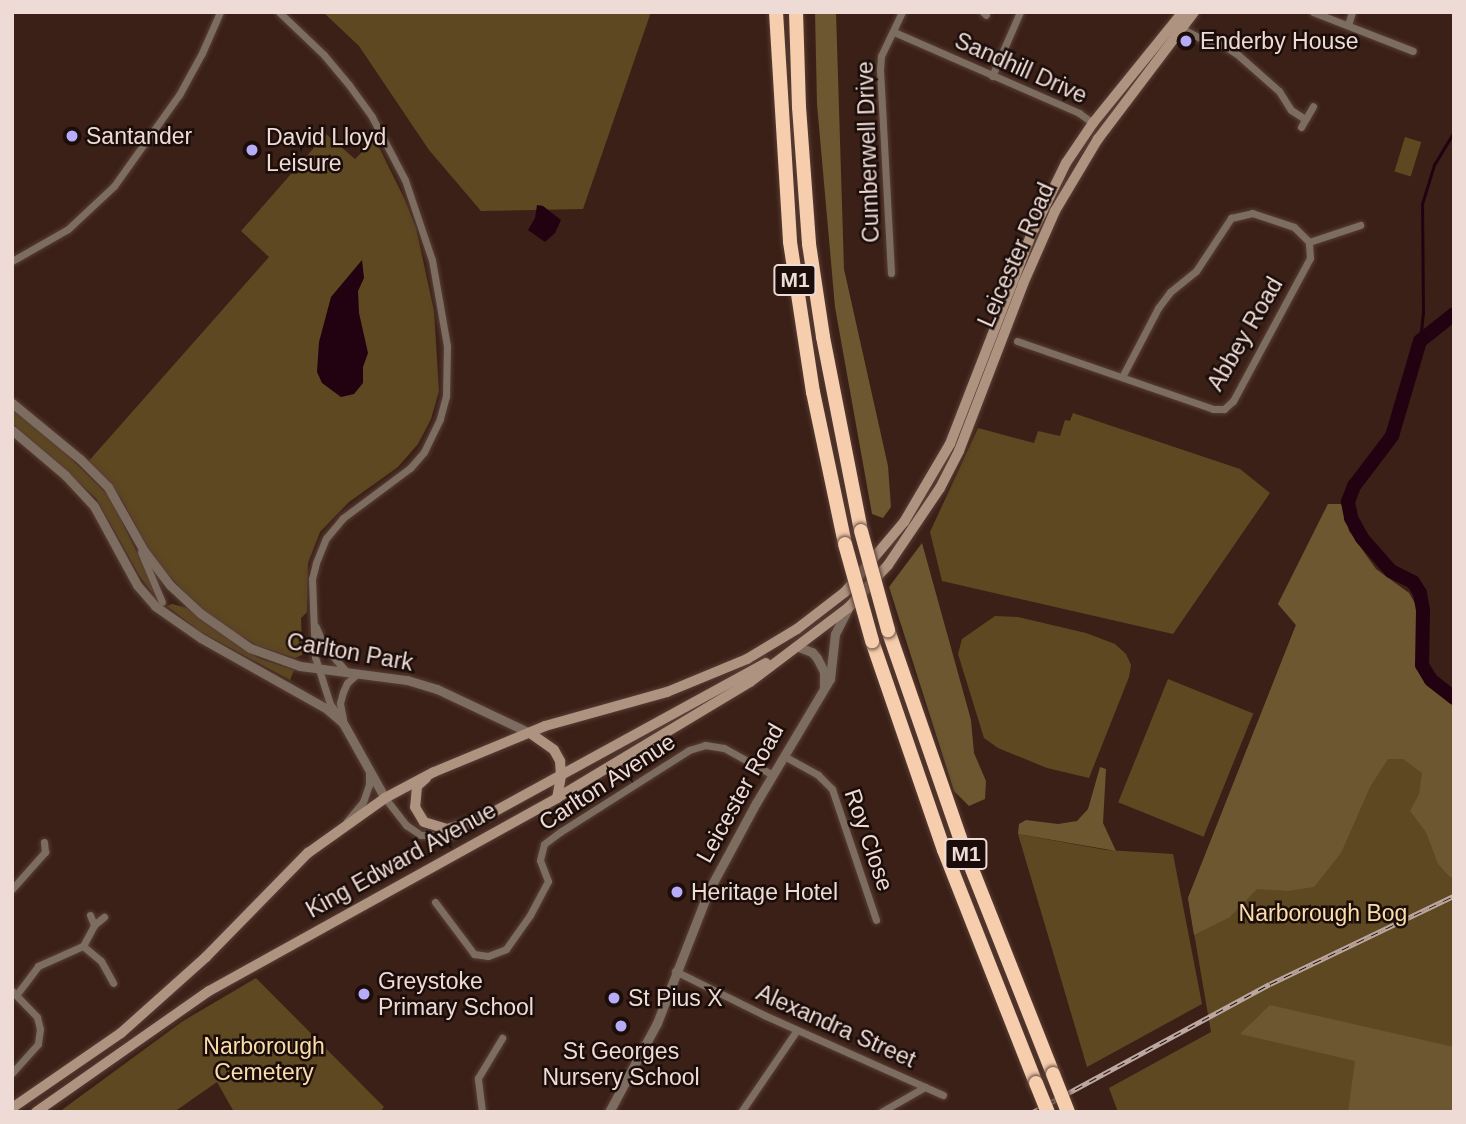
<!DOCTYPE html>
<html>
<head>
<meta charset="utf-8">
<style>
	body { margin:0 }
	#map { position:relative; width:1466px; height:1124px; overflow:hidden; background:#3b2017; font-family:Helvetica,sans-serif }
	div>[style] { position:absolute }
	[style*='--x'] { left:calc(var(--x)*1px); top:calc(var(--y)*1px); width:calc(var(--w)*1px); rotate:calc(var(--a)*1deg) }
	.green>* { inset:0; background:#5d4821; transform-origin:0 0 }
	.forest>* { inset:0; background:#6c5730 }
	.water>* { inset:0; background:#220210 }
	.stream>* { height:2.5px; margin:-1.25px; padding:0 1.25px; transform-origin:1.25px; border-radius:1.25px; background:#220210 }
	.river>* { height:14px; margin:-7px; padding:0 7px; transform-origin:7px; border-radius:7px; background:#220210 }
	.roads { filter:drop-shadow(0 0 2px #583e35) drop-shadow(0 0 2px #583e35) }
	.minor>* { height:7px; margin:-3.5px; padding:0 3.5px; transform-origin:3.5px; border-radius:3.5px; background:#7d6d60 }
	.tertiary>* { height:9px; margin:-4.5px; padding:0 4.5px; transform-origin:4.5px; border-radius:4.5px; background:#7d6d60 }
	.secondary>* { height:10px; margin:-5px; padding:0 5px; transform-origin:5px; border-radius:5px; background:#ae9480 }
	.motorway>* { height:14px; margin:-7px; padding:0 7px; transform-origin:7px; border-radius:7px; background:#f6cdad }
	.rail>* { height:5px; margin-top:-2.5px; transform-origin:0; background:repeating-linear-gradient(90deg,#1a0d0a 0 8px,#bca7a0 0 16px); box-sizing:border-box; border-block:2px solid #bca7a0 }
	.bridges { filter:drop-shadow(0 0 2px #583e35) drop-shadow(0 0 2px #583e35) }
	.motorway-bridge>* { height:14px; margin:-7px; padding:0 7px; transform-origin:7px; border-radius:7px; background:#f6cdad }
	.dots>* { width:19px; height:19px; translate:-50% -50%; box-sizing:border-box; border:4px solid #1a0d0a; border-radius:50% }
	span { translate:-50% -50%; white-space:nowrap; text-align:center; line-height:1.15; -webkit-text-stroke:5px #1a0d0a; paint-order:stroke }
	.shield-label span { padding:2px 5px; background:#1a0d0a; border:2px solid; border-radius:5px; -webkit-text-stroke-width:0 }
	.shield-label { font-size:21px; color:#eedbd5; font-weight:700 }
	.poi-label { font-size:23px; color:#eedbd5 }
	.left { translate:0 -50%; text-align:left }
	.street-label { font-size:23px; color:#eedbd5 }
	.park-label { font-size:23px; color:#fbddaa }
	.frame { position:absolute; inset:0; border:14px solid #eedbd5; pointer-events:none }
</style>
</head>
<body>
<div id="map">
	<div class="green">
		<i style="clip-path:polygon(323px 12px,651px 12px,583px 209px,481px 211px,429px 150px,359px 46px)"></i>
		<i style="clip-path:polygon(326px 134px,355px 159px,375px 139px,405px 200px,416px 228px,434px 311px,439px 391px,431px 419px,418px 444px,398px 467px,349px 502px,320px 532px,308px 563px,307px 612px,301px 618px,302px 650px,302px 655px,295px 658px,258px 646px,239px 635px,235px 636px,199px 607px,155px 561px,121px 498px,87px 463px,269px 257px,241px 231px)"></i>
		<i style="left:1405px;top:137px;width:17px;height:36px;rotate:17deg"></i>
		<i style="clip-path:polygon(12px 408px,52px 440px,110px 497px,157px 594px,151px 591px,139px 575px,96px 498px,12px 423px)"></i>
		<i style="clip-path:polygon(1073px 413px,1240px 469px,1270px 493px,1173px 634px,942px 581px,930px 532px,978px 428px,1034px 443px,1038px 431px,1060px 436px,1065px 420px,1070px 421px)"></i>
		<i style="clip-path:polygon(1328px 504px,1343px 504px,1348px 531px,1376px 570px,1409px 593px,1417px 607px,1419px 621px,1418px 667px,1422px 678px,1454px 707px,1454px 1112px,1118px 1112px,1109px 1088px,1211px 1032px,1188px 898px,1296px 625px,1278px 604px)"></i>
		<i style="clip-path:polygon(172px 604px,187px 608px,258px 658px,294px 670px,290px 680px,199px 631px,167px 606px)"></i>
		<i style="clip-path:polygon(995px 616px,1018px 617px,1086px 633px,1115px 644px,1126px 654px,1131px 665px,1129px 677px,1089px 778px,1047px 768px,998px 748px,984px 738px,958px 654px,962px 639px)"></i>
		<i style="left:1168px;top:679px;width:92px;height:133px;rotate:22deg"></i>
		<i style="clip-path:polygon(1018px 834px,1106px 850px,1173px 854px,1202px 1004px,1087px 1067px)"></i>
		<i style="clip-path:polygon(256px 978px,384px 1107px,380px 1112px,234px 1112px,217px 1082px,174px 1112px,59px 1112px,183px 1021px)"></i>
	</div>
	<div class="forest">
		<i style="clip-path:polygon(815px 12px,836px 12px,844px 269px,888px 466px,891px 507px,883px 518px,872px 514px,835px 307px,817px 104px)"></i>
		<i style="clip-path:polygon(1328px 504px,1343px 504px,1349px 531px,1376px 569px,1409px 593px,1417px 607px,1416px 656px,1422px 678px,1454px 707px,1454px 876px,1450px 877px,1438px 864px,1426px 832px,1410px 811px,1419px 794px,1422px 773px,1403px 759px,1388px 759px,1370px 787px,1341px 853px,1314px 887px,1288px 891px,1257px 889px,1230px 917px,1194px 935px,1188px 898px,1296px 625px,1278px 604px)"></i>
		<i style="clip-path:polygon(922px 543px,971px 720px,974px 753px,986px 781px,985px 799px,969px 806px,954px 791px,889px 587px)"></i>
		<i style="clip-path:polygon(1100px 767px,1106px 769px,1103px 823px,1116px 851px,1018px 834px,1019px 824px,1026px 820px,1058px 824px,1077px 821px,1088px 809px)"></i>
		<i style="clip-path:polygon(1270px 1005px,1454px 1047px,1454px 1112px,1348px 1112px,1355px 1061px,1240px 1034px)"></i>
	</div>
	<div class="water">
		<i style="clip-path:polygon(537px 205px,543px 206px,561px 220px,555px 233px,545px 242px,528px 230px,535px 218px)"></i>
		<i style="clip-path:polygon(362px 260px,364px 278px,358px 291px,359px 313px,368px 353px,363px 367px,363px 383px,354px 394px,341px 397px,322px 383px,317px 372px,319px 342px,331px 297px)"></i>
	</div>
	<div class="stream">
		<i style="--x:1420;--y:341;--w:27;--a:-84"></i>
		<i style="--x:1423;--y:314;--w:110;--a:-90.5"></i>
		<i style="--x:1422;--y:204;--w:41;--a:-72.9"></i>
		<i style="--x:1434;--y:165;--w:39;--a:-59"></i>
	</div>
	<div class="river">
		<i style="--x:1454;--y:314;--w:43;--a:141.5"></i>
		<i style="--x:1420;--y:341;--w:99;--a:106.4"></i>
		<i style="--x:1392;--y:436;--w:63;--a:127.2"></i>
		<i style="--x:1354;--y:486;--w:17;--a:111"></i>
		<i style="--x:1348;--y:502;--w:16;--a:79"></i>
		<i style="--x:1351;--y:518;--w:23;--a:61"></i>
		<i style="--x:1362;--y:538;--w:44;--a:48.7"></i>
		<i style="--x:1391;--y:571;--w:25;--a:27"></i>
		<i style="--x:1413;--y:582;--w:13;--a:58"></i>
		<i style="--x:1420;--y:593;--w:17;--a:80"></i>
		<i style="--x:1423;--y:610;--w:55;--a:91"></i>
		<i style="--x:1422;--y:665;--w:17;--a:59"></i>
		<i style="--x:1431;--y:680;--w:29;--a:38"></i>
	</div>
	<div class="roads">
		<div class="minor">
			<i style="--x:279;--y:12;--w:62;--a:43.7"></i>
			<i style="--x:324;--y:55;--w:39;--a:50"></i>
			<i style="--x:349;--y:85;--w:39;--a:54"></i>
			<i style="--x:372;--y:117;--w:71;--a:62.4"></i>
			<i style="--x:405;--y:180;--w:84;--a:71.4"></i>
			<i style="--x:432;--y:260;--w:87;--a:80.1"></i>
			<i style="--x:447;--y:346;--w:50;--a:91.1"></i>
			<i style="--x:446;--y:396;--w:24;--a:105"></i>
			<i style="--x:440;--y:419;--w:37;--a:116"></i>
			<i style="--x:424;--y:452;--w:21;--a:131"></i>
			<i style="--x:410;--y:468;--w:84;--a:143.3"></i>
			<i style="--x:343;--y:518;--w:26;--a:130"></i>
			<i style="--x:326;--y:538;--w:27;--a:112"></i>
			<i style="--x:316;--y:563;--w:16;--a:104"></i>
			<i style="--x:312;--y:579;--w:78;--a:87.8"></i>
			<i style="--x:315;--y:657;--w:49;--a:72.3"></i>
			<i style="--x:330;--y:704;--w:15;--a:53"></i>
			<i style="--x:983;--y:12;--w:4;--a:45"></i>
			<i style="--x:1313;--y:12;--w:107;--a:21.3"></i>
			<i style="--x:1348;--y:25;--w:14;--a:-73"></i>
			<i style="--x:1183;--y:29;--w:26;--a:28"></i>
			<i style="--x:1206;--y:41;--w:17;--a:13"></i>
			<i style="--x:1223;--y:45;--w:17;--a:33"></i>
			<i style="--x:1237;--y:54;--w:56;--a:41.4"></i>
			<i style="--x:1279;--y:91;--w:22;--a:58"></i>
			<i style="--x:1291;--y:110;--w:17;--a:33"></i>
			<i style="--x:894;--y:32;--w:202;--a:23.6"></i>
			<i style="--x:1079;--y:113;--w:17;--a:36"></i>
			<i style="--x:992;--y:76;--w:70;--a:-66.4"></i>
			<i style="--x:1301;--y:127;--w:24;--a:-60"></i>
			<i style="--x:12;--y:261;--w:64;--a:-29.7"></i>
			<i style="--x:68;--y:229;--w:63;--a:-43.1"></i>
			<i style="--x:114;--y:186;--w:112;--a:-54.5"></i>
			<i style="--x:179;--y:95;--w:48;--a:-61.3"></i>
			<i style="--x:202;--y:53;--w:45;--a:-66.3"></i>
			<i style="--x:891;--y:273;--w:203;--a:-93.1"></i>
			<i style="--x:880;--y:70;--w:14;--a:-86"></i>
			<i style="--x:881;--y:56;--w:49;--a:-64.5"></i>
			<i style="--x:1017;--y:341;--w:207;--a:19.1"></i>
			<i style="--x:1213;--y:409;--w:11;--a:0"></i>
			<i style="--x:1224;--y:409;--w:12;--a:-42"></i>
			<i style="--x:1233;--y:401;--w:162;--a:-61.7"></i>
			<i style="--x:1310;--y:258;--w:16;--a:-94"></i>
			<i style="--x:1309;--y:242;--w:54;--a:-18.4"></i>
			<i style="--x:1122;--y:377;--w:78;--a:-62.4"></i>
			<i style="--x:1158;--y:308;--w:20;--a:-53"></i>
			<i style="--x:1170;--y:292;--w:33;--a:-39"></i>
			<i style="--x:1196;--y:271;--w:64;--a:-56.6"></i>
			<i style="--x:1231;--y:218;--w:22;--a:-13"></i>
			<i style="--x:1252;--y:213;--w:44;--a:18.4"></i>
			<i style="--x:1294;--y:227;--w:21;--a:45"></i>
			<i style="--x:141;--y:552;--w:54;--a:67.2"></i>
			<i style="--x:316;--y:627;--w:21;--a:67"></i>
			<i style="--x:324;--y:646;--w:32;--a:49"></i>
			<i style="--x:343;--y:719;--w:16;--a:-101"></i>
			<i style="--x:340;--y:703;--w:11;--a:-75"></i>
			<i style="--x:343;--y:692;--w:10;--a:-66"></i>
			<i style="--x:347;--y:683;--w:15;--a:-42"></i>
			<i style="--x:784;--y:756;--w:39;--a:29"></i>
			<i style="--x:818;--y:775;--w:20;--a:45"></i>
			<i style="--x:832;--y:789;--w:138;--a:71.4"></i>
			<i style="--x:385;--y:798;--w:34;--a:52"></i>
			<i style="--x:406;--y:825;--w:18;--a:34"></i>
			<i style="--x:421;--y:835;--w:29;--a:2"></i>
			<i style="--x:450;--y:836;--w:18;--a:-29"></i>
			<i style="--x:347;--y:821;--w:25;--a:-50"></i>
			<i style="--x:363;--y:802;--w:18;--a:-71"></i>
			<i style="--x:369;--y:785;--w:16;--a:-90"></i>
			<i style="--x:12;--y:889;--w:50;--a:-48.3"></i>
			<i style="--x:45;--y:852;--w:10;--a:-96"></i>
			<i style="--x:435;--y:902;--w:65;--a:53.1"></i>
			<i style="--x:474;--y:954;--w:14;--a:8"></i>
			<i style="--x:488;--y:956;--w:19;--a:-21"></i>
			<i style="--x:506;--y:949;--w:42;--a:-54.8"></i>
			<i style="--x:530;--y:915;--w:38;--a:-62"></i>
			<i style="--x:548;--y:881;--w:22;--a:-111"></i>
			<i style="--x:540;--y:860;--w:16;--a:-76"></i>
			<i style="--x:544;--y:844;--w:20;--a:-37"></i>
			<i style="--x:560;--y:832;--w:153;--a:-32.4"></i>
			<i style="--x:689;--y:750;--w:17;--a:-17"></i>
			<i style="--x:705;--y:745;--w:19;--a:9"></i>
			<i style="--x:724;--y:748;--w:56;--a:28.9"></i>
			<i style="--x:90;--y:915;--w:11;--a:68"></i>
			<i style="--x:83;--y:946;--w:23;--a:40"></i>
			<i style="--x:101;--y:961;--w:25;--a:61"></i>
			<i style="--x:675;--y:971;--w:99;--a:26.3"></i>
			<i style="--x:764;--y:1015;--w:196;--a:24.1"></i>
			<i style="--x:12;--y:991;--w:36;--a:46"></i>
			<i style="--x:37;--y:1017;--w:12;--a:76"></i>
			<i style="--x:40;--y:1029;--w:15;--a:98"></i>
			<i style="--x:38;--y:1044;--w:39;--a:132"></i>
			<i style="--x:17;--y:994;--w:35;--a:-53"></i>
			<i style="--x:38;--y:966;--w:49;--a:-24"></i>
			<i style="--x:83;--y:946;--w:24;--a:-62"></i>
			<i style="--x:94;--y:925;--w:13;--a:-39"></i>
			<i style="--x:482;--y:1112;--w:34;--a:-97"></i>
			<i style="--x:478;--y:1078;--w:47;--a:-59"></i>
			<i style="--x:741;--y:1112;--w:99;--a:-55.7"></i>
			<i style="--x:881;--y:1112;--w:51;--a:-29.6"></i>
		</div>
		<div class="tertiary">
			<i style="--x:12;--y:403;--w:88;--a:39.5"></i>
			<i style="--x:80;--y:459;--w:40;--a:45"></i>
			<i style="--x:108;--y:487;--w:73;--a:60.6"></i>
			<i style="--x:144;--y:551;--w:43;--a:52.6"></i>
			<i style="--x:170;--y:585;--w:41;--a:43"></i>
			<i style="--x:200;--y:613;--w:61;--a:35"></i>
			<i style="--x:250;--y:648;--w:53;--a:19.8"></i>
			<i style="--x:300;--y:666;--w:108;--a:7.5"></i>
			<i style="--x:407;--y:680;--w:31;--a:17"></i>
			<i style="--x:437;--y:689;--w:103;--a:25.3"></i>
			<i style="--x:12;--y:430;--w:70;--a:40.3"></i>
			<i style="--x:65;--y:475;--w:42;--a:46.9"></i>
			<i style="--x:94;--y:506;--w:90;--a:61.4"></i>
			<i style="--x:137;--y:585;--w:28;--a:49"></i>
			<i style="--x:155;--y:606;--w:56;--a:34.8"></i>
			<i style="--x:201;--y:638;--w:145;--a:29.4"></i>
			<i style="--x:327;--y:709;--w:21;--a:41"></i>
			<i style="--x:343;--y:723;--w:86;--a:60.8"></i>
			<i style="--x:796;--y:646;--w:17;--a:21"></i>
			<i style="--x:812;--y:652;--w:8;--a:50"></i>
			<i style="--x:817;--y:658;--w:16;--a:63"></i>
			<i style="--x:824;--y:672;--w:15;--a:90"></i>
			<i style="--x:609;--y:1112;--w:101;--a:-61.7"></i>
			<i style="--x:657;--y:1023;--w:141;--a:-68.7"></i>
			<i style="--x:708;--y:892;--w:101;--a:-61.7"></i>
			<i style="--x:756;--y:803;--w:144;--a:-59.2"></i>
			<i style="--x:830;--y:679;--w:45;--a:-83.7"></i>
			<i style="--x:835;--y:634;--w:29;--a:-63"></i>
		</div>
		<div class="secondary">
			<i style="--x:530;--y:733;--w:29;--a:35"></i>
			<i style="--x:554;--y:750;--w:13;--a:61"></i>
			<i style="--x:560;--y:761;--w:15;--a:86"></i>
			<i style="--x:561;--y:776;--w:22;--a:100"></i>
			<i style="--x:426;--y:778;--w:12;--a:138"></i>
			<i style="--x:417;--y:786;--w:21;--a:95"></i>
			<i style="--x:415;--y:807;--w:17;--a:59"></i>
			<i style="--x:424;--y:822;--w:24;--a:17"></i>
			<i style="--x:447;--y:829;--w:33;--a:-16"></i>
			<i style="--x:479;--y:820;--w:327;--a:-28.7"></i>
			<i style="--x:12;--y:1108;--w:132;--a:-34.5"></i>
			<i style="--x:121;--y:1033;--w:114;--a:-41.8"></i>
			<i style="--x:206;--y:957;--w:146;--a:-45.6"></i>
			<i style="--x:308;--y:853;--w:95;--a:-35.5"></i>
			<i style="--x:385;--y:798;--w:55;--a:-28"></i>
			<i style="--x:434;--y:772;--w:120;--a:-22.5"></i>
			<i style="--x:545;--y:726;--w:127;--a:-15.6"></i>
			<i style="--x:667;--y:692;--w:87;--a:-22.4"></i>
			<i style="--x:747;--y:659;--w:58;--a:-31"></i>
			<i style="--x:797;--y:629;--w:61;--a:-37.6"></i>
			<i style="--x:845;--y:592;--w:92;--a:-49.9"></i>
			<i style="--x:904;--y:522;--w:91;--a:-59.5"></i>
			<i style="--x:950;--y:444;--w:224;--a:-68.8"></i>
			<i style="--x:1031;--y:235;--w:80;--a:-64.1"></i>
			<i style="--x:1066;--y:163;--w:48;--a:-56"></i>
			<i style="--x:1093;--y:123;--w:143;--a:-51"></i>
			<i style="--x:36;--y:1112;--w:211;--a:-35"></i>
			<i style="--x:209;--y:991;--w:398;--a:-29"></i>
			<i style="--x:557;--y:798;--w:225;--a:-31"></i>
			<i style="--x:750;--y:682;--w:123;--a:-37.1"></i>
			<i style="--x:848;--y:608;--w:59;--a:-47.1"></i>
			<i style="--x:888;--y:565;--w:93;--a:-56"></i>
			<i style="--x:940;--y:488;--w:42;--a:-62.8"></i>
			<i style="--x:959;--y:451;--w:179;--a:-69"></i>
			<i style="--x:1023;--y:284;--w:80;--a:-66.3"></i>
			<i style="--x:1055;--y:211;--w:84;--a:-59.2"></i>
			<i style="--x:1098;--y:139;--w:159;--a:-52.9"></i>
		</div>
		<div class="motorway">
			<i style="--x:776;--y:12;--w:230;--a:86.5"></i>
			<i style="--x:790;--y:242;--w:152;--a:81.3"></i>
			<i style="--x:813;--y:392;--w:155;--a:78.1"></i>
			<i style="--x:796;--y:12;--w:95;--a:88.2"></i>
			<i style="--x:799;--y:107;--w:137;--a:85.8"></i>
			<i style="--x:809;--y:244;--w:94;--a:81.4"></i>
			<i style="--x:823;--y:337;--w:198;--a:78.9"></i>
			<i style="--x:888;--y:630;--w:232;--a:70.9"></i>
			<i style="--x:964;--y:849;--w:242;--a:68.4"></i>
			<i style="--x:872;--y:641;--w:221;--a:71"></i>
			<i style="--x:944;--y:850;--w:251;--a:68.5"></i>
		</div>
	</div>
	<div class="rail">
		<i style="--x:1033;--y:1112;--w:269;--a:-28.4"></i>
		<i style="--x:1270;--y:984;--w:204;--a:-25.6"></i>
	</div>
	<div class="bridges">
		<div class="motorway-bridge">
			<i style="--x:861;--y:531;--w:103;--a:74.7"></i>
			<i style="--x:845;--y:544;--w:101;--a:74.4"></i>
			<i style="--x:1053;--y:1074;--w:41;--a:68.5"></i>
			<i style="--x:1036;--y:1083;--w:31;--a:68"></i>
		</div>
	</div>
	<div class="dots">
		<i style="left:1186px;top:41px;background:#b6acf8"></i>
		<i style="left:72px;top:136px;background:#b6acf8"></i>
		<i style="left:252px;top:150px;background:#b6acf8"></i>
		<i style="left:677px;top:892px;background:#b6acf8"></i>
		<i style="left:364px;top:994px;background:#b6acf8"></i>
		<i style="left:614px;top:998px;background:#b6acf8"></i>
		<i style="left:621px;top:1026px;background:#b6acf8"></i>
	</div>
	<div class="shield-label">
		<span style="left:795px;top:280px">M1</span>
		<span style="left:966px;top:854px">M1</span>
	</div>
	<div class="poi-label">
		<span class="left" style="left:1200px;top:41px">Enderby House</span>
		<span class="left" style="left:86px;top:136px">Santander</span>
		<span class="left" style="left:266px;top:150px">David Lloyd<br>Leisure</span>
		<span class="left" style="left:691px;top:892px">Heritage Hotel</span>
		<span class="left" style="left:378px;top:994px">Greystoke<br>Primary School</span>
		<span class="left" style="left:628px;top:998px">St Pius X</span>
		<span style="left:621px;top:1064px">St Georges<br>Nursery School</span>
	</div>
	<div class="street-label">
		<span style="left:1021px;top:68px;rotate:24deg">Sandhill Drive</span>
		<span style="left:868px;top:152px;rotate:-92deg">Cumberwell Drive</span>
		<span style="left:1016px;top:255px;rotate:-66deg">Leicester Road</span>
		<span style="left:1245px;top:334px;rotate:-60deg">Abbey Road</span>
		<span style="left:350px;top:652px;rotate:10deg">Carlton Park</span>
		<span style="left:607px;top:782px;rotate:-33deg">Carlton Avenue</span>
		<span style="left:740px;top:793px;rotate:-61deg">Leicester Road</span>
		<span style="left:869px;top:840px;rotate:71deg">Roy Close</span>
		<span style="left:401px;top:860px;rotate:-29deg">King Edward Avenue</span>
		<span style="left:836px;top:1026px;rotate:24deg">Alexandra Street</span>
	</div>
	<div class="park-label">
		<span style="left:1323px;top:913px">Narborough Bog</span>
		<span style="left:264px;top:1059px">Narborough<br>Cemetery</span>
	</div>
	<div class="frame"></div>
</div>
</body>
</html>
